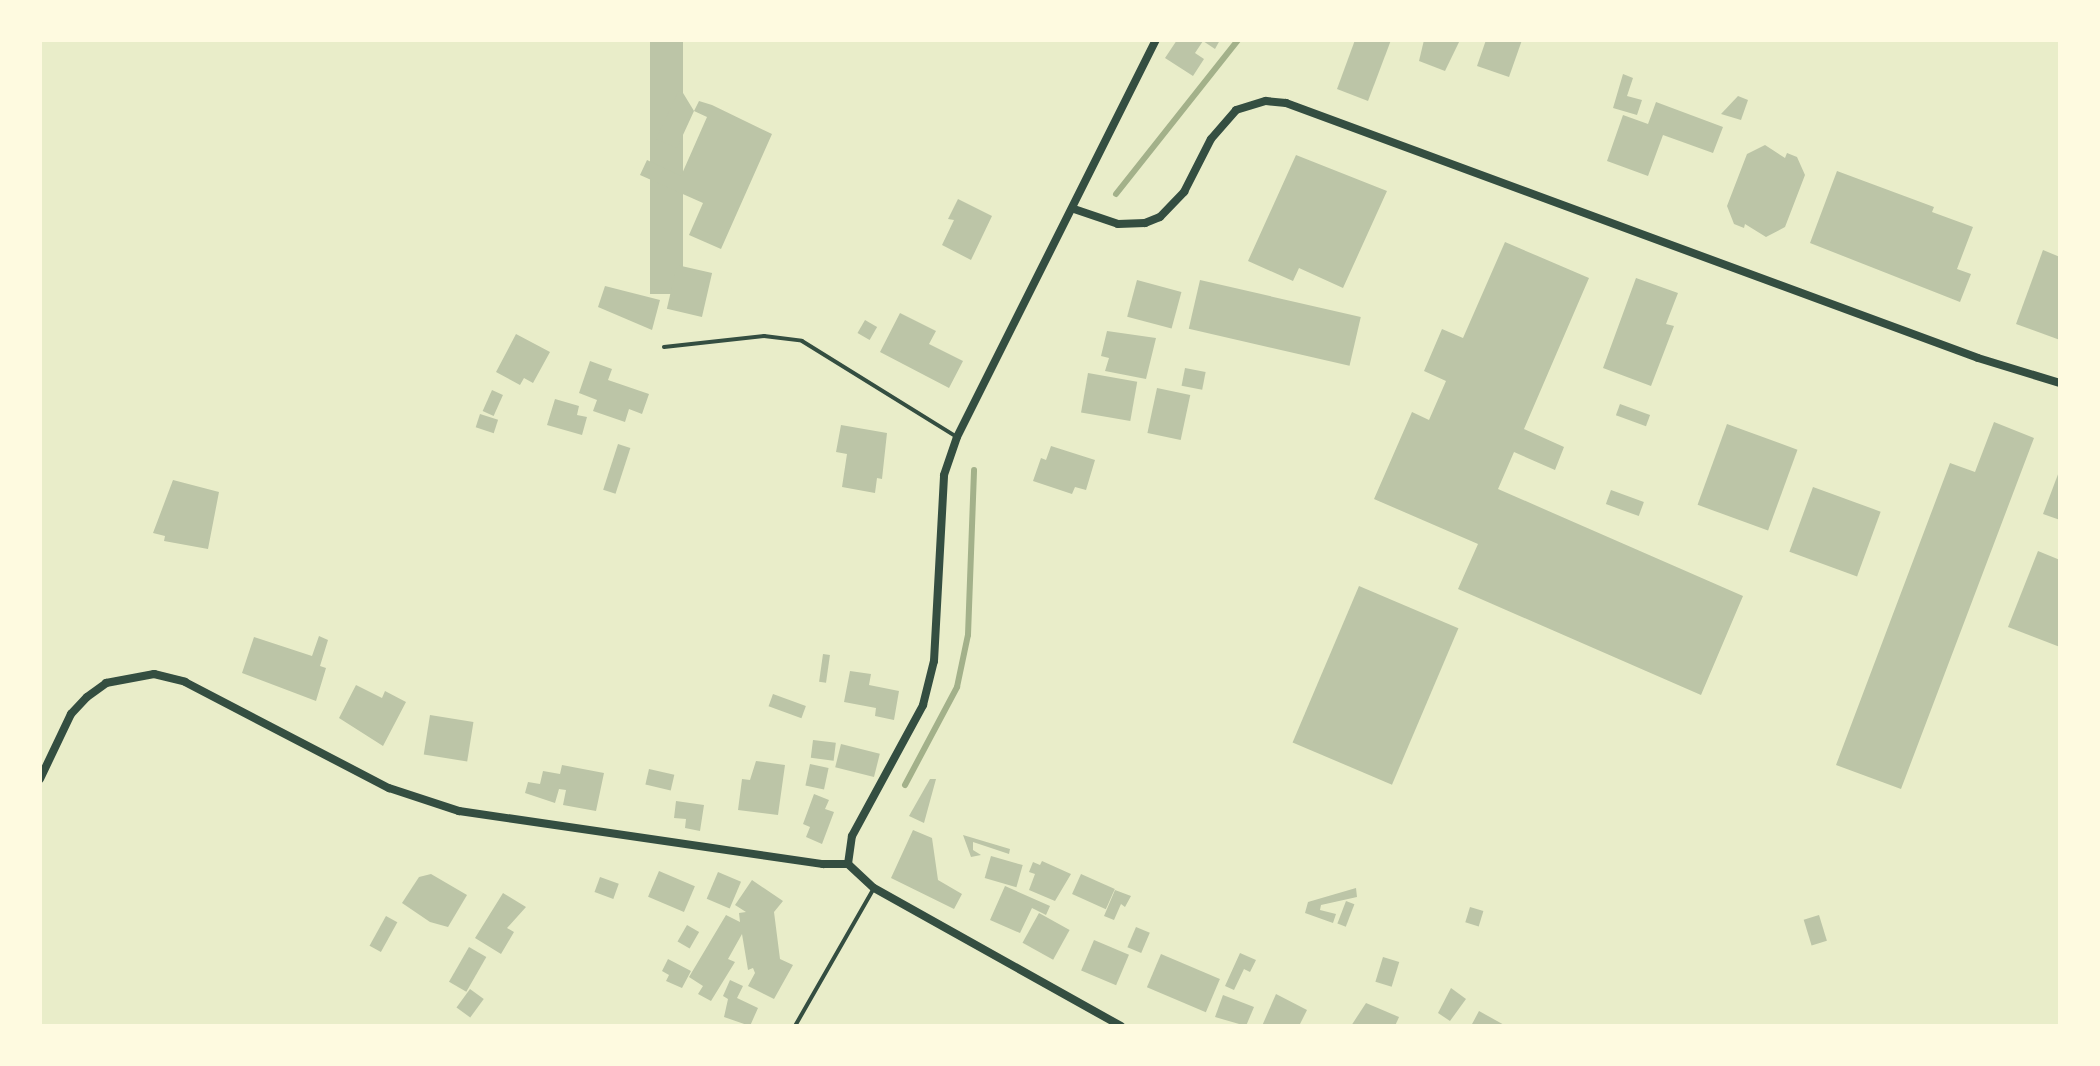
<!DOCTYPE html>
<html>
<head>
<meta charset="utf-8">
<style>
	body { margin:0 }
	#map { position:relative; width:2100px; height:1066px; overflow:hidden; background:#e9edc9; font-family:"IBM Plex Sans",sans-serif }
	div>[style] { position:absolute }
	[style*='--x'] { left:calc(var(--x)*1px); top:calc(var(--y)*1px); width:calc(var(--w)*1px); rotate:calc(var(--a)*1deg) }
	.stream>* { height:6px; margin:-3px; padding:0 3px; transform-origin:3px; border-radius:3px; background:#a3b18a }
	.building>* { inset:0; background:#bcc5a7; transform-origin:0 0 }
	.service>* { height:4px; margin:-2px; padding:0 2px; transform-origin:2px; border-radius:2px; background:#344e41 }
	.minor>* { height:8px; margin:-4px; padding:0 4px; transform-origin:4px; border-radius:4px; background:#344e41 }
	span { translate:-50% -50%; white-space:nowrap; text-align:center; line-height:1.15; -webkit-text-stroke:9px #fefae0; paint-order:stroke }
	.frame { position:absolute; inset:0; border:42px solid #fefae0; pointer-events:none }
</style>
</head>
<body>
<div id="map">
	<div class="stream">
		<i style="--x:1116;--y:194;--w:196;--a:-51.6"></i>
		<i style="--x:905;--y:785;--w:111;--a:-62"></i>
		<i style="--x:957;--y:687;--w:53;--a:-78.1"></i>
		<i style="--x:968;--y:635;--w:165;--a:-87.9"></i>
	</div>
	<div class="building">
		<i style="left:650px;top:40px;width:33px;height:254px"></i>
		<i style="clip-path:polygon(1177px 40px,1220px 40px,1215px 49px,1203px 41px,1195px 53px,1204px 59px,1193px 76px,1165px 58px)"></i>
		<i style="clip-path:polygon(1355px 40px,1391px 40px,1368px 101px,1337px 89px)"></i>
		<i style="clip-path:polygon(1424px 40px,1460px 40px,1445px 71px,1419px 61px)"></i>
		<i style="clip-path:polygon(1486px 40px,1522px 40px,1509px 77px,1477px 66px)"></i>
		<i style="clip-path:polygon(1623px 74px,1633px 78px,1627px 96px,1642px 100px,1637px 115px,1613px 108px)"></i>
		<i style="clip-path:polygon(680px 88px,694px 111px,699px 101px,712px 105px,772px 134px,721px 249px,689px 235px,703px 203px,640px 175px,647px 160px,681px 176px,707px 117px,694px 111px,677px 148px,656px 139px)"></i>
		<i style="clip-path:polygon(1738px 96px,1748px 100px,1741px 120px,1721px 114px)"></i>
		<i style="clip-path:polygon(1656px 102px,1723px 127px,1713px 153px,1663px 135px,1648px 176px,1607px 161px,1623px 115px,1648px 124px)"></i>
		<i style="clip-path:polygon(1765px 145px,1785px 158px,1787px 153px,1797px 157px,1805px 175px,1785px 227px,1766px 237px,1745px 224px,1744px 228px,1734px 224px,1727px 206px,1747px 154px)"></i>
		<i style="clip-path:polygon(1296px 155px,1387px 191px,1343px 288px,1299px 268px,1293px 281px,1248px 261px)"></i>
		<i style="clip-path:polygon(1837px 171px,1934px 207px,1932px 212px,1973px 227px,1957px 269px,1971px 274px,1960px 302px,1810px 243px)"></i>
		<i style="clip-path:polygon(958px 199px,992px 216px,971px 260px,942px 245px,954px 220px,948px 219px)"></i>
		<i style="clip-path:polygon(1505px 242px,1589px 278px,1524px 429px,1564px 447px,1555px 470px,1514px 452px,1498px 489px,1743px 596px,1701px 695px,1458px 589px,1478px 544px,1374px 499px,1412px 412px,1429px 420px,1446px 381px,1424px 371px,1442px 329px,1463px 338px)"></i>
		<i style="clip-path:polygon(2043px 250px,2060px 257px,2060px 340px,2016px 324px)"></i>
		<i style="left:677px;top:265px;width:36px;height:45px;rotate:13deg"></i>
		<i style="clip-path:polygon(1636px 278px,1678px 293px,1666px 324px,1674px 326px,1651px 386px,1603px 368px)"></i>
		<i style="left:1137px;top:280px;width:46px;height:38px;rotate:15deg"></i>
		<i style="left:1200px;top:280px;width:165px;height:50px;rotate:13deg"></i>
		<i style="clip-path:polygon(605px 286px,660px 300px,652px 330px,598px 307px)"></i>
		<i style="clip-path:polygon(900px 313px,936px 331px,929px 344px,963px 361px,949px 388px,880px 352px)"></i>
		<i style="left:865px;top:320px;width:14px;height:15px;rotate:30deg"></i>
		<i style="clip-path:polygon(1107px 331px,1156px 338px,1146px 379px,1105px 371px,1109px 358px,1101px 356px)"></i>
		<i style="clip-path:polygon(516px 334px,550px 352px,533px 383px,524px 378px,520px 385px,496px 372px)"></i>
		<i style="clip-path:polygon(590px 361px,612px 369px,608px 380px,649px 394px,642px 414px,629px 409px,625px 422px,593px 411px,597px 400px,579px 393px)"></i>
		<i style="left:1185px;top:368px;width:21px;height:18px;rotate:11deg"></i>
		<i style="left:1088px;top:373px;width:50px;height:40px;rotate:10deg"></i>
		<i style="left:1157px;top:388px;width:34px;height:46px;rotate:12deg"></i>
		<i style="left:492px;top:390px;width:12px;height:23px;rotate:24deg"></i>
		<i style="clip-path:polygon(555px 399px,579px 406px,577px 415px,587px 417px,582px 435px,547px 425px)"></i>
		<i style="left:1620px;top:404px;width:32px;height:12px;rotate:20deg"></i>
		<i style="left:480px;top:414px;width:19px;height:14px;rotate:18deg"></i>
		<i style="clip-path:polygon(1994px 422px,2034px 438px,1901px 789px,1836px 765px,1950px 463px,1975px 472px)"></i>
		<i style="left:1727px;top:424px;width:75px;height:86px;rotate:20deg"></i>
		<i style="clip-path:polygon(841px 425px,887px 433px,882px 479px,877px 478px,875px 493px,842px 487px,847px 454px,836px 452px)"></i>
		<i style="left:618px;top:444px;width:13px;height:48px;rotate:18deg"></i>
		<i style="clip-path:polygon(1051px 446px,1095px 460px,1086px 490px,1075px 487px,1072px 494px,1033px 481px,1041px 458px,1046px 460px)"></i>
		<i style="clip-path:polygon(2060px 469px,2060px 520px,2043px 514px)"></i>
		<i style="clip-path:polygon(173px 480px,219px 492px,208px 549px,164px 541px,165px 536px,153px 533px)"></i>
		<i style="left:1813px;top:487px;width:72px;height:69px;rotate:20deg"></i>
		<i style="left:1611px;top:490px;width:35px;height:15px;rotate:20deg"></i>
		<i style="clip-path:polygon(2038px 551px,2060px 560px,2060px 647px,2008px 627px)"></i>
		<i style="left:1359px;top:586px;width:108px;height:170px;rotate:23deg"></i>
		<i style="clip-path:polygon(319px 636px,328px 640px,320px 666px,326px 668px,316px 701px,242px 673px,254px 637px,312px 656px)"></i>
		<i style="left:823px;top:654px;width:7px;height:28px;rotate:8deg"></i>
		<i style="clip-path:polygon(850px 671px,871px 674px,869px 685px,899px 691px,894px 720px,875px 716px,876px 708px,844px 702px)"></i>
		<i style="clip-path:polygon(356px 685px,382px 698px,385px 691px,406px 702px,383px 746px,339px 718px)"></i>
		<i style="left:773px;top:694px;width:35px;height:13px;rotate:20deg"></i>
		<i style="left:430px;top:715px;width:44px;height:40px;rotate:9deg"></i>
		<i style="left:813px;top:740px;width:23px;height:18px;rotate:7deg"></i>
		<i style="left:841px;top:744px;width:40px;height:24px;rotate:14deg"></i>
		<i style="clip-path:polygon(756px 761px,785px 765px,778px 815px,738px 810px,742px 779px,750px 780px)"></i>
		<i style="left:810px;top:764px;width:19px;height:22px;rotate:12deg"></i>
		<i style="clip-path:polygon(562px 765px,604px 773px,596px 811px,563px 805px,566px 790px,559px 789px,555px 803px,525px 793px,528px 782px,540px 784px,543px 771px,560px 774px)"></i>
		<i style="left:649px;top:769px;width:26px;height:16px;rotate:13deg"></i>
		<i style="clip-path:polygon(930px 779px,936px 779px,924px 823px,909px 816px)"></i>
		<i style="clip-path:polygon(814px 794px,829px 800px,825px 809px,834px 812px,822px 844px,806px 837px,810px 827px,803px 824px)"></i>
		<i style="clip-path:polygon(676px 801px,704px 805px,700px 831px,685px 828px,686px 819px,674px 818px)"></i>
		<i style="clip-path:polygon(913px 830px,932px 838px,938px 880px,962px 894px,954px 909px,891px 878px)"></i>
		<i style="clip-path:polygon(963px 835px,1010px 849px,1009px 854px,973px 842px,973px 850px,981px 855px,971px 857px)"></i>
		<i style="left:991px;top:856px;width:33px;height:23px;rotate:16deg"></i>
		<i style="clip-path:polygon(1042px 861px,1071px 874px,1055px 901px,1029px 890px,1035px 874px,1029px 872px,1033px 862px,1040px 865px)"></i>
		<i style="left:659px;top:871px;width:39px;height:28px;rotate:23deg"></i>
		<i style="left:718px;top:872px;width:25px;height:29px;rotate:23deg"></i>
		<i style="clip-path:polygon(431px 874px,467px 895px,448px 927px,430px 922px,402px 903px,419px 877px)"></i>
		<i style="left:1081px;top:874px;width:37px;height:22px;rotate:24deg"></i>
		<i style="left:600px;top:877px;width:20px;height:16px;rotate:20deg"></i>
		<i style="clip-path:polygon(752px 880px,783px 901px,774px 912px,780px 959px,793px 965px,774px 999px,748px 986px,755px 973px,753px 968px,748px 970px,742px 934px,728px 959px,735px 962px,711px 1001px,698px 994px,703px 986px,689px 977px,726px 915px,740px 922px,739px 913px,746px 912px,735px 905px)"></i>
		<i style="clip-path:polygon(1005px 886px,1050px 906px,1046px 915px,1032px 908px,1020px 933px,990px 920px)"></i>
		<i style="clip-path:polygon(1356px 888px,1357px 897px,1321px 905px,1320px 910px,1336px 914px,1333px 923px,1305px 913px,1308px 902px)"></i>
		<i style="clip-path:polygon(1115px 890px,1131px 896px,1125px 907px,1121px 904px,1114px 920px,1104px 916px)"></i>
		<i style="clip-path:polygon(503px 893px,526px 907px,507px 928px,514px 932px,501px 954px,475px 938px)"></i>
		<i style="left:1346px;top:901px;width:9px;height:24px;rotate:21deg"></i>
		<i style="left:1470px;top:907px;width:14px;height:16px;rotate:17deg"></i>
		<i style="left:1039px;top:913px;width:35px;height:34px;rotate:29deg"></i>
		<i style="left:1819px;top:915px;width:27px;height:16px;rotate:73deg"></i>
		<i style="left:386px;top:916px;width:13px;height:34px;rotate:29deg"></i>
		<i style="left:687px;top:925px;width:14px;height:19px;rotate:30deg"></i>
		<i style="left:1136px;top:927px;width:15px;height:22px;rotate:23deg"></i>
		<i style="left:1094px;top:940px;width:38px;height:33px;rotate:23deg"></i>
		<i style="left:469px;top:947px;width:20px;height:40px;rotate:30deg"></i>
		<i style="clip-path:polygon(1240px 953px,1256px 960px,1250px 972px,1244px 969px,1234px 990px,1225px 986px)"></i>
		<i style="left:1161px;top:954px;width:64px;height:36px;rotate:23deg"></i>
		<i style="left:1383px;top:957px;width:17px;height:26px;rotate:17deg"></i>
		<i style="clip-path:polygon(668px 959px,691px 971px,682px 988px,666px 981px,669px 975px,662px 971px)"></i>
		<i style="clip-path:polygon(730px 980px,743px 986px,737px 998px,758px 1008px,750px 1026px,724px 1017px,728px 999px,723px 996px)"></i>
		<i style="clip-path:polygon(1451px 988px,1466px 999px,1450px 1021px,1438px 1013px)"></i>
		<i style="left:470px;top:989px;width:17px;height:23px;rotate:36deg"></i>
		<i style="clip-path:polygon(1276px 994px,1307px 1010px,1299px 1026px,1262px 1026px)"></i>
		<i style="clip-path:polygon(1223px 995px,1254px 1007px,1246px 1026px,1215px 1017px)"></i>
		<i style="clip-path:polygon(1366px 1003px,1399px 1017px,1395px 1026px,1351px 1026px)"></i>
		<i style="clip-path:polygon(1479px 1011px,1506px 1026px,1471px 1026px)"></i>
	</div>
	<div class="service">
		<i style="--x:664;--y:347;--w:101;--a:-6.3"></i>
		<i style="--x:764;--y:336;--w:38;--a:7"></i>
		<i style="--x:802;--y:341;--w:182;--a:31.8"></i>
		<i style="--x:795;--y:1026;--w:159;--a:-60.2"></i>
	</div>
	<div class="minor">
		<i style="--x:1074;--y:209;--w:46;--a:18.8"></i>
		<i style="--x:1118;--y:224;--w:27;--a:-2"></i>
		<i style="--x:1145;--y:223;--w:16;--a:-22"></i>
		<i style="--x:1160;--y:217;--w:35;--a:-46"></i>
		<i style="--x:1184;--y:192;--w:59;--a:-63"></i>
		<i style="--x:1211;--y:139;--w:38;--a:-49"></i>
		<i style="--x:1236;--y:110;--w:31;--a:-17"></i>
		<i style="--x:1266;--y:101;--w:20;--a:6"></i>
		<i style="--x:1286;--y:103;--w:737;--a:20.23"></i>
		<i style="--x:1978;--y:358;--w:86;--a:17"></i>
		<i style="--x:40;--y:779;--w:72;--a:-64.5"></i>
		<i style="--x:71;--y:714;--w:23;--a:-47"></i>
		<i style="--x:87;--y:697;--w:24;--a:-36"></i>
		<i style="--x:106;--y:683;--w:49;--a:-10.6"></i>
		<i style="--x:154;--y:674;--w:32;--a:14"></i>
		<i style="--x:185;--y:682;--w:230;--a:27.5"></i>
		<i style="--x:389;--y:788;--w:74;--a:18.2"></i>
		<i style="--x:459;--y:811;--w:368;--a:8.3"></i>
		<i style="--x:823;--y:864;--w:25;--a:0"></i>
		<i style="--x:848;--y:864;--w:28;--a:-82"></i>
		<i style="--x:852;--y:836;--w:149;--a:-61.5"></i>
		<i style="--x:923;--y:705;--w:45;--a:-76"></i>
		<i style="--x:934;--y:661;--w:186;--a:-86.9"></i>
		<i style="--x:944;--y:475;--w:40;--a:-71.1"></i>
		<i style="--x:957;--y:437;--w:444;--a:-63.4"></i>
		<i style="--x:848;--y:864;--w:35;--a:43"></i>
		<i style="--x:874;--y:888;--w:283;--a:29.2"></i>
	</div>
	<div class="frame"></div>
</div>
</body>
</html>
